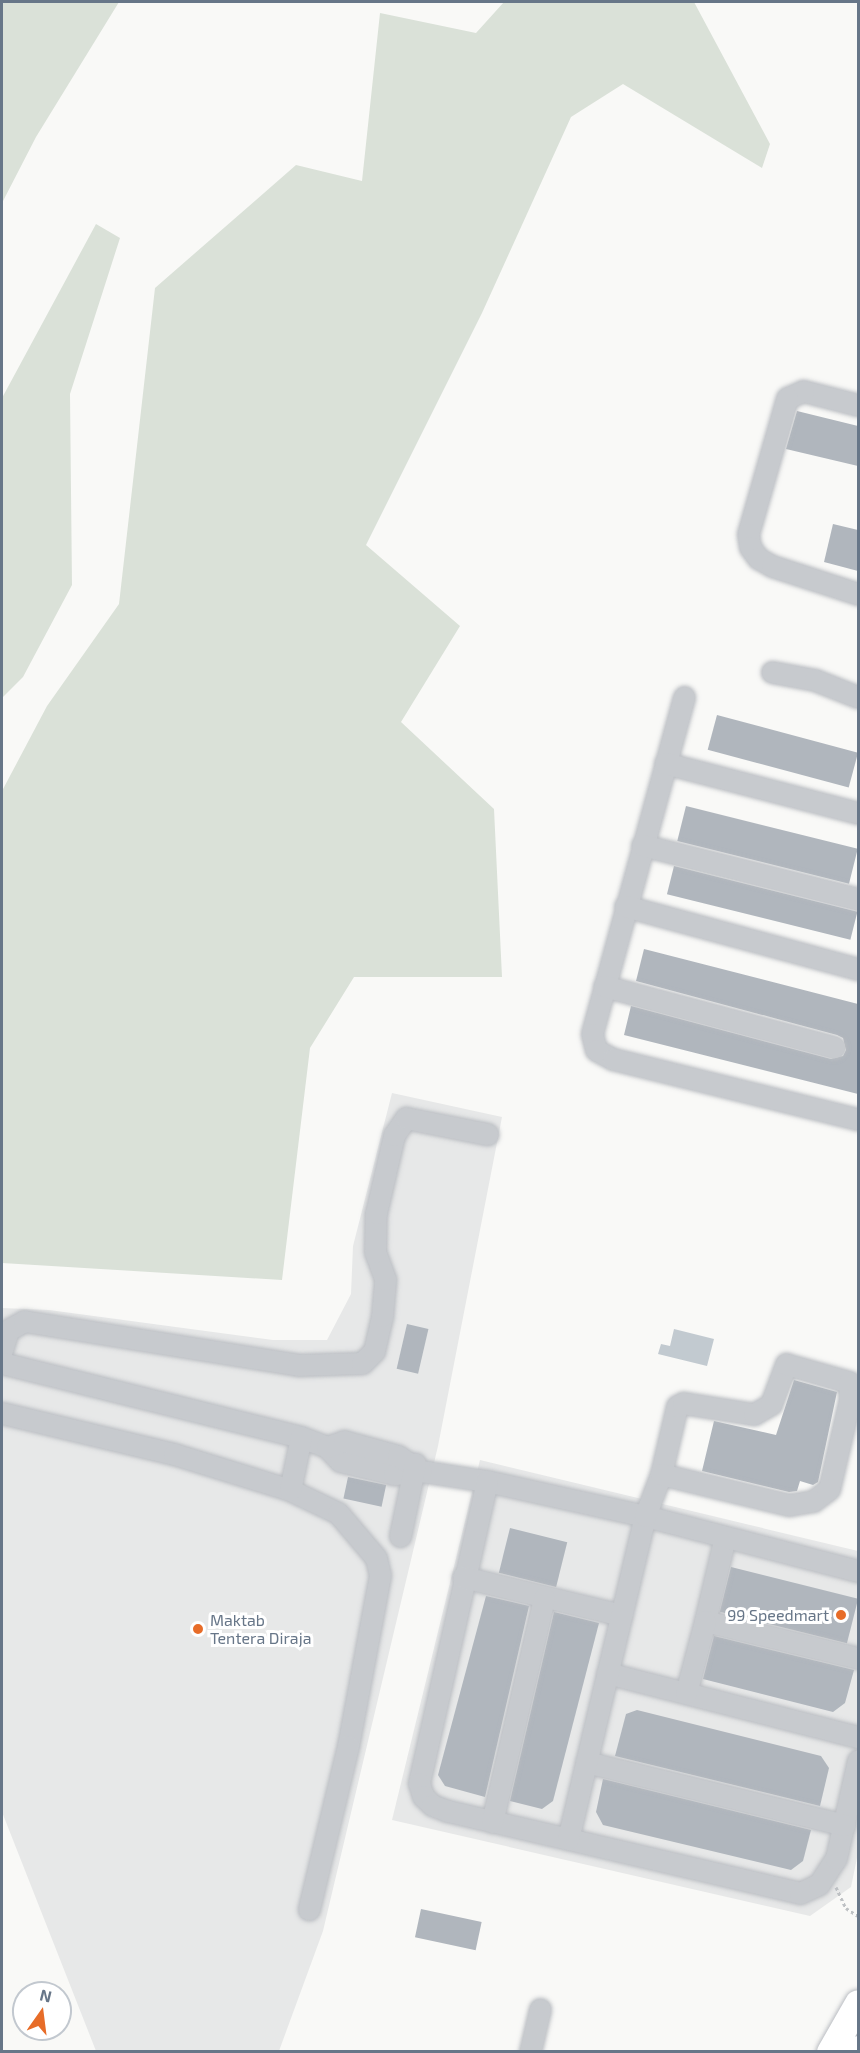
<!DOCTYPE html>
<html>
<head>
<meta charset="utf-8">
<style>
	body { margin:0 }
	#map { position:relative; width:860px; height:2053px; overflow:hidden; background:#f9f9f7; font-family:"Exo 2",sans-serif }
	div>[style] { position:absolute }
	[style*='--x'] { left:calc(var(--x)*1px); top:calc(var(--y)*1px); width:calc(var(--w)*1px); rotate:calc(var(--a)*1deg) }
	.built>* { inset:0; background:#e7e8e8 }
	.green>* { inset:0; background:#dae1d8 }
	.water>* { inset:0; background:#c2cad0 }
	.building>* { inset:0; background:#b0b6bd; transform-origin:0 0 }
	.path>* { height:3px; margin-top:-1.5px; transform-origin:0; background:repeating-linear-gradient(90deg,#bec1c4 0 3px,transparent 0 6px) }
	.roads { filter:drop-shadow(0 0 2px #babdc2) drop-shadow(0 0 2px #babdc2) }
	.minor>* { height:21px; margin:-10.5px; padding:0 10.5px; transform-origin:10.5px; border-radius:10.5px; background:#c7cace }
	.major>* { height:27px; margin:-13.5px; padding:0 13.5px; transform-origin:13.5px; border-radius:13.5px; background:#fff }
	.dots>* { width:16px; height:16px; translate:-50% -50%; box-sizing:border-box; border:3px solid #fff; border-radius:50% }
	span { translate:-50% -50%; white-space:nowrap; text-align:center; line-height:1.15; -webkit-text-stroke:6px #fff; paint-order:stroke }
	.poi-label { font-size:16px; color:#677688 }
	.right { translate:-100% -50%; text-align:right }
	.left { translate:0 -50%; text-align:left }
	.frame { position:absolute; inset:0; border:3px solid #677688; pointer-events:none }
	.north { position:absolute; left:12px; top:1981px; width:60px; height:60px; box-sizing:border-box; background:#fff; border:2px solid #c2c8cf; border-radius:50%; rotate:14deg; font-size:16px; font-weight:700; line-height:24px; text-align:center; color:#677688 }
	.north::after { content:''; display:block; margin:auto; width:21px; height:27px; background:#e76c28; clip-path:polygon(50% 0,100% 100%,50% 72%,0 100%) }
</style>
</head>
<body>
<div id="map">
	<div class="built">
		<i style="clip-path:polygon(392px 1093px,502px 1117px,438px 1446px,323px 1931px,279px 2051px,96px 2051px,2px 1812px,2px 1308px,49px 1310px,273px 1340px,327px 1340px,351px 1294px,353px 1246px)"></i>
		<i style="clip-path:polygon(480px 1460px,858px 1551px,858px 1853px,851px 1887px,810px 1916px,392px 1820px)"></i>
	</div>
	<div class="green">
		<i style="clip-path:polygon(2px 2px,119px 2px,36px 137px,2px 203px)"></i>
		<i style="clip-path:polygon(504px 2px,694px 2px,770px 144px,762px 168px,623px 84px,571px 117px,482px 313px,366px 545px,460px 626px,401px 722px,494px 809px,502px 977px,354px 977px,310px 1048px,282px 1280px,2px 1263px,2px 791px,47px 706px,119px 604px,155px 288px,296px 165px,362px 181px,380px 13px,476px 33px)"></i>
		<i style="clip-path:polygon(96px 224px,120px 238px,70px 394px,72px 585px,23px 677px,2px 698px,2px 398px)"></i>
	</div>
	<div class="water">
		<i style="clip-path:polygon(674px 1329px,714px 1339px,707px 1366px,658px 1354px,661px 1344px,670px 1346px)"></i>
	</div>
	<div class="building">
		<i style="clip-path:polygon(797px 411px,858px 426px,858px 466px,786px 449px)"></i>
		<i style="clip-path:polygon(833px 524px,858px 530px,858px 571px,824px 562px)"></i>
		<i style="left:717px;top:715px;width:146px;height:36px;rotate:15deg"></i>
		<i style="left:686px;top:806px;width:177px;height:36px;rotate:14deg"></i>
		<i style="left:674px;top:866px;width:189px;height:29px;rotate:14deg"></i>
		<i style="clip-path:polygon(644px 949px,858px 1004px,858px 1094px,624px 1035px,631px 1006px,831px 1059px,843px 1056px,846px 1050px,843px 1038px,837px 1035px,636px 981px)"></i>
		<i style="left:407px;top:1324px;width:22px;height:46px;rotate:13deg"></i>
		<i style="clip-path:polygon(794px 1380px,837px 1392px,818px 1482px,813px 1485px,800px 1481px,797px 1491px,789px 1492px,702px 1471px,714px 1421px,776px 1435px)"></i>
		<i style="left:348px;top:1477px;width:39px;height:22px;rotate:12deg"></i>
		<i style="left:510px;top:1528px;width:59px;height:46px;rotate:14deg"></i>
		<i style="left:731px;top:1567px;width:131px;height:46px;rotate:14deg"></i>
		<i style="clip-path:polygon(486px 1596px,529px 1606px,485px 1797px,445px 1786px,438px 1775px)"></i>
		<i style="clip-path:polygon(554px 1612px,599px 1623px,553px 1801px,542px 1809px,510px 1801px)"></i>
		<i style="clip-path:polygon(714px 1636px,854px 1670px,845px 1703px,833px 1712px,703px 1679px)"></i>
		<i style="clip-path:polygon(637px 1710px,821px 1756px,829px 1768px,820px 1806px,615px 1756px,626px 1714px)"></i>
		<i style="clip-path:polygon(603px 1779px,811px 1830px,803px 1861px,791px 1870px,603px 1825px,596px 1812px)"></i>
		<i style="left:421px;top:1909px;width:62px;height:29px;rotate:12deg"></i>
	</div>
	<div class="path">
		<i style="--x:836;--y:1887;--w:23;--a:65"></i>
		<i style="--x:846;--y:1908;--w:14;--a:34"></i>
	</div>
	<div class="roads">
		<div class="minor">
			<i style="--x:858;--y:405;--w:57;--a:-165.7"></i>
			<i style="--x:803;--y:391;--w:17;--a:156"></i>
			<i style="--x:787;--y:398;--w:141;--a:106"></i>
			<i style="--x:748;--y:534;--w:13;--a:81"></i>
			<i style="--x:750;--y:547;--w:14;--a:54"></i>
			<i style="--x:758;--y:558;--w:16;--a:30"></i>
			<i style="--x:772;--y:566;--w:90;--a:18"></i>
			<i style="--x:772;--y:672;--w:44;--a:10.5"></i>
			<i style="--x:815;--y:680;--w:46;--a:21.6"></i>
			<i style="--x:684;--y:697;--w:349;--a:105.3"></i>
			<i style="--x:592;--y:1034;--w:16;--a:76"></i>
			<i style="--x:596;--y:1050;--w:19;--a:28"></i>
			<i style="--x:613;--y:1059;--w:252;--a:13.8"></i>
			<i style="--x:665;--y:763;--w:199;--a:14.5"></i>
			<i style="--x:642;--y:845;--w:223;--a:14"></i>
			<i style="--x:625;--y:906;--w:241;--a:15.1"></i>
			<i style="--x:604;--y:986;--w:238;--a:14.9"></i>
			<i style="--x:2;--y:1350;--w:21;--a:-73"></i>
			<i style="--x:8;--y:1330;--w:18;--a:-29"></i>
			<i style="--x:24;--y:1321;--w:278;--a:9.1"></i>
			<i style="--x:298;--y:1365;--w:64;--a:-1.8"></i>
			<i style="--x:362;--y:1363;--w:17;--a:-45"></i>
			<i style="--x:374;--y:1351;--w:36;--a:-77"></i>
			<i style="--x:382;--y:1316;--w:37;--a:-85"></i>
			<i style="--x:385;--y:1279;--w:29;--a:-110"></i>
			<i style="--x:375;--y:1252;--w:39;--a:-89"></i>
			<i style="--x:376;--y:1213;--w:80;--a:-77"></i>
			<i style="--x:394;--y:1135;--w:21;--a:-55"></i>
			<i style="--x:406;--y:1118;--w:83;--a:11.2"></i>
			<i style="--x:2;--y:1363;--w:308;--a:13.9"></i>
			<i style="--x:301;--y:1437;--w:28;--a:21"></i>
			<i style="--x:327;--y:1447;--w:19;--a:47"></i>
			<i style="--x:340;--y:1461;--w:56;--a:13.5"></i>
			<i style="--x:394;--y:1474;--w:27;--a:-6"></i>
			<i style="--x:421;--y:1471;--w:67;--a:8.6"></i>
			<i style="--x:2;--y:1413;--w:177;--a:13.4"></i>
			<i style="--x:174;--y:1454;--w:121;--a:17.2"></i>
			<i style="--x:290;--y:1490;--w:53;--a:25.6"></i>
			<i style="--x:338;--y:1513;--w:59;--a:49.8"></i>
			<i style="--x:376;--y:1558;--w:17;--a:77"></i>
			<i style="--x:380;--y:1575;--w:174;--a:100.6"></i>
			<i style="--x:348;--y:1746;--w:168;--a:103.5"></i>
			<i style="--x:327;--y:1447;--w:18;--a:-19"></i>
			<i style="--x:344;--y:1441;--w:56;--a:15.5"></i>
			<i style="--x:398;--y:1456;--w:27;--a:33"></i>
			<i style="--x:290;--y:1490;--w:54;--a:-78.3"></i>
			<i style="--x:400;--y:1536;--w:74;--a:-78.2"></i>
			<i style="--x:725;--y:1537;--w:86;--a:103.4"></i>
			<i style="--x:705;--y:1621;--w:157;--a:13.6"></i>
			<i style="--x:858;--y:1571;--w:220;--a:-165.5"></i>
			<i style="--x:645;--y:1516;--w:162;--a:-167.5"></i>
			<i style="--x:487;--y:1481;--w:310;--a:102.7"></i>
			<i style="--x:419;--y:1783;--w:14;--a:73"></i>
			<i style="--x:423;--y:1796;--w:13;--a:45"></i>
			<i style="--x:432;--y:1805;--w:17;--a:21"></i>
			<i style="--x:448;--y:1811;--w:361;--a:13.1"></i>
			<i style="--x:800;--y:1893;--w:21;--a:-25"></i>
			<i style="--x:819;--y:1884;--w:31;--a:-57"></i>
			<i style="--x:836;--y:1858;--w:100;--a:-77.3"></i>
			<i style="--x:463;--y:1577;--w:163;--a:13.5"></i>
			<i style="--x:607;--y:1673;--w:259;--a:14.3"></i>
			<i style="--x:686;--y:1693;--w:74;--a:-75.2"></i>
			<i style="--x:586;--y:1762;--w:266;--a:13.7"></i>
			<i style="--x:492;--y:1822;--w:230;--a:-76.9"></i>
			<i style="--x:568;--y:1839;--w:332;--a:-76.6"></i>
			<i style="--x:645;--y:1516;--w:45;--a:-69.1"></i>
			<i style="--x:661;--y:1474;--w:70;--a:-76.8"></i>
			<i style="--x:677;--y:1406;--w:7;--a:-27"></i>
			<i style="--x:683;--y:1403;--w:72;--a:8.8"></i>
			<i style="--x:754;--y:1414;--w:20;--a:-30"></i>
			<i style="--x:771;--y:1404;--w:43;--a:-69.4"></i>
			<i style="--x:786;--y:1364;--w:66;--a:15.9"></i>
			<i style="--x:849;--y:1382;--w:17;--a:87"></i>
			<i style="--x:850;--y:1399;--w:92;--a:103.1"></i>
			<i style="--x:829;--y:1489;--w:20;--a:143"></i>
			<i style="--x:813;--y:1501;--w:24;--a:171"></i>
			<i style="--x:789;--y:1505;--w:132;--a:-166.4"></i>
			<i style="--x:530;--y:2052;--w:44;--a:-76.9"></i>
		</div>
		<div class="major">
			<i style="--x:830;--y:2052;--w:56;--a:-60.3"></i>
			<i style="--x:857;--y:2052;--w:3;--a:-72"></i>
		</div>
	</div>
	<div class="dots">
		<i style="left:841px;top:1615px;background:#e76c28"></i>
		<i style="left:198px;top:1629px;background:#e76c28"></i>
	</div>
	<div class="poi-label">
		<span class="right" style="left:829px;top:1615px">99 Speedmart</span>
		<span class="left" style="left:210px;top:1629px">Maktab<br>Tentera Diraja</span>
	</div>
	<div class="frame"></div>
	<div class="north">N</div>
</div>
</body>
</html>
